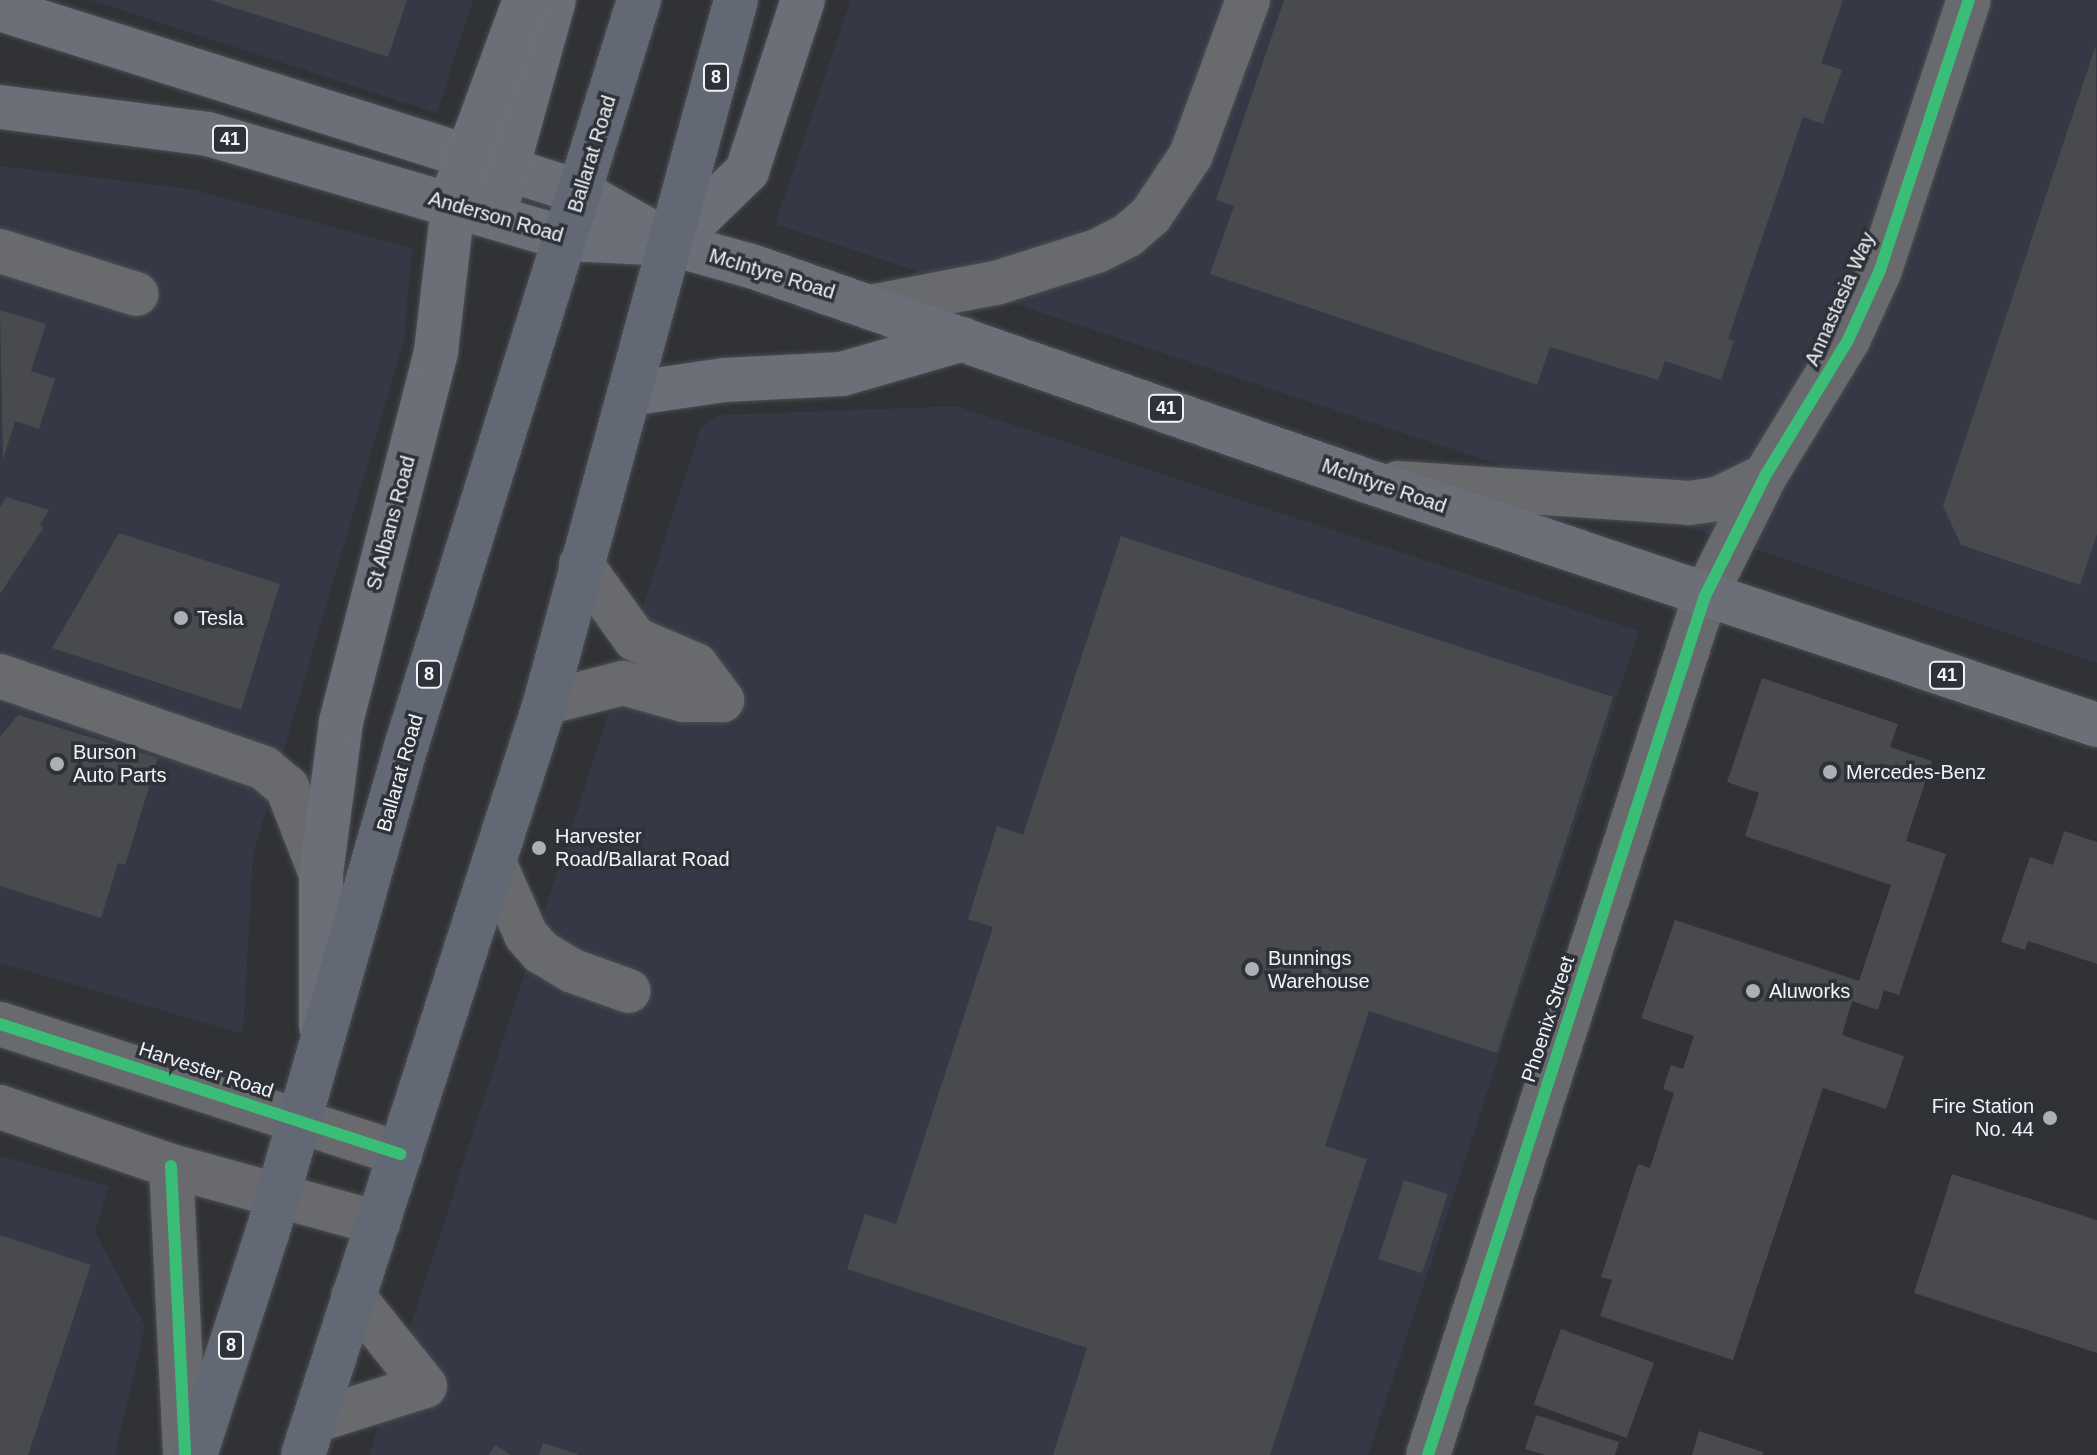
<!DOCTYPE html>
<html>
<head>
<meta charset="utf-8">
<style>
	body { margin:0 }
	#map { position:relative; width:2097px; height:1455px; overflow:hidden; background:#303236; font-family:Arial,sans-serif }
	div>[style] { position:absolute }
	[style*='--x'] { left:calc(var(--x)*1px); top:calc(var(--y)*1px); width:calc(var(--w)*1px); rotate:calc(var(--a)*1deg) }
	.built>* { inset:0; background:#343945 }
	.building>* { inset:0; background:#484a4d; transform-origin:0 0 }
	.roads { filter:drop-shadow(0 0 2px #4c4e52) drop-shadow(0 0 2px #4c4e52) }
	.minor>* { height:44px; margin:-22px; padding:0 22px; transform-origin:22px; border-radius:22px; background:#696a6d }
	.major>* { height:44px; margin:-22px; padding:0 22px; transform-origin:22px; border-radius:22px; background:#6c6e78 }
	.highway>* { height:44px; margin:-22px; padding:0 22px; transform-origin:22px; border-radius:22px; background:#636875 }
	.cycleway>* { height:12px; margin:-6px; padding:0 6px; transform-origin:6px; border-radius:6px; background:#3abd76 }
	.dots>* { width:22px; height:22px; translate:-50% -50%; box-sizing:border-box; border:4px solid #2e3138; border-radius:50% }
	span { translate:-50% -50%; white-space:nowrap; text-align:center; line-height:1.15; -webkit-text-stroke:7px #2e3138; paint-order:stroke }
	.shield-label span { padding:2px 6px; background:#2e3138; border:2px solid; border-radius:6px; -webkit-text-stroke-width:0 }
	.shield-label { font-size:18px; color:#f1f3f8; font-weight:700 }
	.street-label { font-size:20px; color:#f1f3f8 }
	.poi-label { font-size:20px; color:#f1f3f8 }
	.left { translate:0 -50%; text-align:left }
	.right { translate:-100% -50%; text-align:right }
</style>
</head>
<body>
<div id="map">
	<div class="built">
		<i style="clip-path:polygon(90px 0,473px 0,437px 113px)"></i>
		<i style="clip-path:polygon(851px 0,2097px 0,2097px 663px,775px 224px)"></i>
		<i style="clip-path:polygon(0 166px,190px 189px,412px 248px,404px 340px,253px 855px,243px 1034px,0 963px)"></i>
		<i style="clip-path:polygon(956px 406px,1639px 631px,1368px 1455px,369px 1455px,701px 427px,721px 415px)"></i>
		<i style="clip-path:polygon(0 1156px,109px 1186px,95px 1232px,145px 1326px,115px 1455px,0 1455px)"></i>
	</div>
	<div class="building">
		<i style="clip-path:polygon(210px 0,407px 0,388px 57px)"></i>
		<i style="clip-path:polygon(1284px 0,1843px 0,1821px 63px,1842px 70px,1823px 124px,1803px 117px,1728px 339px,1734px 341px,1721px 380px,1665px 361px,1658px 380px,1550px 347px,1537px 385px,1210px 274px,1234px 206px,1216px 200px)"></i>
		<i style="clip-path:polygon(2096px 45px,2097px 534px,2080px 585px,1961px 545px,1943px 506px)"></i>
		<i style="clip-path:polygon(0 310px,46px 324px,31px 371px,55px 379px,39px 429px,15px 421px,3px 460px)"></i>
		<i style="clip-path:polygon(6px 497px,49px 510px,40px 525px,44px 527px,0 594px,0 507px)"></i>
		<i style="clip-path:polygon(119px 533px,280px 584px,241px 710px,52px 648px)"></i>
		<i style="clip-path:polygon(1121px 536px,1613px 697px,1497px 1053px,1369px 1011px,1325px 1146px,1367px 1159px,1270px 1455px,1053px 1455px,1087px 1348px,847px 1269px,865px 1214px,896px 1224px,993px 927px,968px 919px,997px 826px,1023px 835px)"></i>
		<i style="clip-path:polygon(1762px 678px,1898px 724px,1890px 747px,1932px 761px,1906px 841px,1946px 854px,1899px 995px,1884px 990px,1878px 1010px,1852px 1001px,1842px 1035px,1904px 1056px,1886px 1109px,1823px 1088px,1733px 1360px,1600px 1316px,1612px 1280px,1601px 1277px,1638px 1164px,1650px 1168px,1674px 1093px,1663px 1089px,1671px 1065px,1683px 1069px,1694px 1036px,1641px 1018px,1675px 920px,1859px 981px,1891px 885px,1745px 836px,1759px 793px,1727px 782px)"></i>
		<i style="clip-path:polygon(18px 715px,158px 758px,125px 865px,118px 863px,101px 918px,0 886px,0 737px)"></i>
		<i style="clip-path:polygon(2064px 831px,2097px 842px,2097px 964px,2028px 941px,2025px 950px,2001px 942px,2030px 857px,2053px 865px)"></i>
		<i style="clip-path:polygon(1952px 1174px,2097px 1220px,2097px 1353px,1914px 1293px)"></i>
		<i style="left:1404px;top:1180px;width:46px;height:83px;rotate:18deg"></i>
		<i style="clip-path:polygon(0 1235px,91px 1265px,28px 1455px,0 1455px)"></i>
		<i style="left:1561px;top:1329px;width:99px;height:80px;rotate:20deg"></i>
		<i style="clip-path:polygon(1536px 1415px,1619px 1442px,1615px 1455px,1545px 1455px,1525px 1449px)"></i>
		<i style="clip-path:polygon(1699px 1431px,1763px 1452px,1762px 1455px,1692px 1455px)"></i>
		<i style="clip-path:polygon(543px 1443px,577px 1454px,577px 1455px,539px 1455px)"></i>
		<i style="clip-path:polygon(495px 1445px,511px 1455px,489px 1455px)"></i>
	</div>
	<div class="roads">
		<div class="minor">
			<i style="--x:0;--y:251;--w:143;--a:17.5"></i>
			<i style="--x:875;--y:306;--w:123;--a:-10.8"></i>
			<i style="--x:996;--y:283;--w:106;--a:-17.6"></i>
			<i style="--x:1097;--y:251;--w:35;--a:-27"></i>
			<i style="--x:1128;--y:235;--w:30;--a:-41"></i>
			<i style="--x:1151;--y:215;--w:72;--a:-56.3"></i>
			<i style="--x:1191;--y:155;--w:165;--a:-69.8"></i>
			<i style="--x:1398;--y:483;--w:292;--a:3.9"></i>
			<i style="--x:1689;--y:503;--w:28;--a:-8"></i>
			<i style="--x:1717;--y:499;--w:53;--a:-25.6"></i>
			<i style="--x:581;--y:564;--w:92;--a:54.2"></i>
			<i style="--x:635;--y:639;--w:66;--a:23.1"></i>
			<i style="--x:696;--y:665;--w:44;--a:53.4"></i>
			<i style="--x:0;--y:676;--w:280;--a:19.2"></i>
			<i style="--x:264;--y:768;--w:30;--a:40"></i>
			<i style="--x:287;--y:787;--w:93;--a:68.7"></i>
			<i style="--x:545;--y:703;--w:81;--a:-14.4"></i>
			<i style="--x:623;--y:683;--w:63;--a:15.6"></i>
			<i style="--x:684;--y:700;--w:38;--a:0"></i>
			<i style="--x:494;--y:862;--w:80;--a:66.3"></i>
			<i style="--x:526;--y:935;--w:23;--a:49"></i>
			<i style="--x:541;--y:952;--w:37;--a:31"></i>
			<i style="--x:573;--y:971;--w:59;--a:19.7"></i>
			<i style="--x:0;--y:1024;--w:421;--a:18"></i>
			<i style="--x:0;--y:1107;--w:181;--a:19"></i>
			<i style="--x:171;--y:1166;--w:215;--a:15.4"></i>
			<i style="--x:171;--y:1166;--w:289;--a:87.2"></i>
			<i style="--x:314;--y:1421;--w:116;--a:-17.5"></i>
			<i style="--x:425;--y:1386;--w:115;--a:-128.7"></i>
			<i style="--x:1428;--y:1455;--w:903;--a:-72.13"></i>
			<i style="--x:1705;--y:596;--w:134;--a:-63.4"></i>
			<i style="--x:1765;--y:476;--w:159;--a:-58.6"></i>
			<i style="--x:1848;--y:340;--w:77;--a:-65.4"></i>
			<i style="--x:1880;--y:270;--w:284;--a:-71.8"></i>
		</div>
		<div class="major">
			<i style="--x:0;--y:9;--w:608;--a:17.51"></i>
			<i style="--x:580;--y:192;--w:100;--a:29.4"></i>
			<i style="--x:0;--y:107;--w:210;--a:7.4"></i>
			<i style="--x:208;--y:134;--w:373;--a:16.3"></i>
			<i style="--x:566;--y:239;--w:106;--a:2.7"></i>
			<i style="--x:672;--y:244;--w:82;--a:15.6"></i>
			<i style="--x:751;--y:266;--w:652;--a:19.24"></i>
			<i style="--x:1367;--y:481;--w:770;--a:18.48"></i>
			<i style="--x:499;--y:198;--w:205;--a:-74.5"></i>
			<i style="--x:672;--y:244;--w:105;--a:-44.2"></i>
			<i style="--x:747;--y:171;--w:180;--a:-71.9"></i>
			<i style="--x:629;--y:394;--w:96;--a:-8.4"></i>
			<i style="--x:724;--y:380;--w:118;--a:-2.9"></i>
			<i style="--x:842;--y:374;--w:126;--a:-16.1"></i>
			<i style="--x:321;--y:1026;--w:152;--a:-90"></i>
			<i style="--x:321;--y:874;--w:153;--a:-82.5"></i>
			<i style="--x:341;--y:722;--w:383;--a:-75.6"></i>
			<i style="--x:436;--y:351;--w:162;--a:-83.3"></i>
			<i style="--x:455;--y:190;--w:202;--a:-69.8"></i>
		</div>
		<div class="highway">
			<i style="--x:195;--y:1455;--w:232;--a:-72"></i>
			<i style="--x:267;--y:1234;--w:503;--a:-74.09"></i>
			<i style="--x:405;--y:750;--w:786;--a:-72.67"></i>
			<i style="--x:303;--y:1455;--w:790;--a:-72.16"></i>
			<i style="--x:545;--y:703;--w:728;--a:-74.8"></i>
		</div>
	</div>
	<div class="cycleway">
		<i style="--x:0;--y:1024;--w:421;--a:18"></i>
		<i style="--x:171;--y:1166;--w:289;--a:87.2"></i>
		<i style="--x:1428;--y:1455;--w:903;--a:-72.13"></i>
		<i style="--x:1705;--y:596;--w:134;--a:-63.4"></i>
		<i style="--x:1765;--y:476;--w:159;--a:-58.6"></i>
		<i style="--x:1848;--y:340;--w:77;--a:-65.4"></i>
		<i style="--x:1880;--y:270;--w:284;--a:-71.8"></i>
	</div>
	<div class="dots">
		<i style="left:181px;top:618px;background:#adafb4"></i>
		<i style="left:57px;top:764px;background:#adafb4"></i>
		<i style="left:1830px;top:772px;background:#adafb4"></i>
		<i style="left:539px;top:848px;background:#adafb4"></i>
		<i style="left:1252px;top:969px;background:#adafb4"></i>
		<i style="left:1753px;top:991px;background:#adafb4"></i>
		<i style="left:2050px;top:1118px;background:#adafb4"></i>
	</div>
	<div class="shield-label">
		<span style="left:716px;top:77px">8</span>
		<span style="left:230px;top:139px">41</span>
		<span style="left:1166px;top:408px">41</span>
		<span style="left:429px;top:674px">8</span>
		<span style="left:1947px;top:675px">41</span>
		<span style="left:231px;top:1345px">8</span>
	</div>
	<div class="street-label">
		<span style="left:592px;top:154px;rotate:-73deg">Ballarat Road</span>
		<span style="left:496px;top:217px;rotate:16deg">Anderson Road</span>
		<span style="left:772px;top:274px;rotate:17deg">McIntyre Road</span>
		<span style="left:1840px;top:299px;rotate:-66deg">Annastasia Way</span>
		<span style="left:1384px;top:486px;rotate:19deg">McIntyre Road</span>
		<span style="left:391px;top:523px;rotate:-75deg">St Albans Road</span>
		<span style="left:400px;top:773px;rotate:-74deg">Ballarat Road</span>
		<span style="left:1548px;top:1019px;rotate:-72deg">Phoenix Street</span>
		<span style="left:206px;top:1070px;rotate:18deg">Harvester Road</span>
	</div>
	<div class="poi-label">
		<span class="left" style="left:197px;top:618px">Tesla</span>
		<span class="left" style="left:73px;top:764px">Burson<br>Auto Parts</span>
		<span class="left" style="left:1846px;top:772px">Mercedes-Benz</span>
		<span class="left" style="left:555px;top:848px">Harvester<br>Road/Ballarat Road</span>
		<span class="left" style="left:1268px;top:970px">Bunnings<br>Warehouse</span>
		<span class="left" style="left:1769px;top:991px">Aluworks</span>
		<span class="right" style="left:2034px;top:1118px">Fire Station<br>No. 44</span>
	</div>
</div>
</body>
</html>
